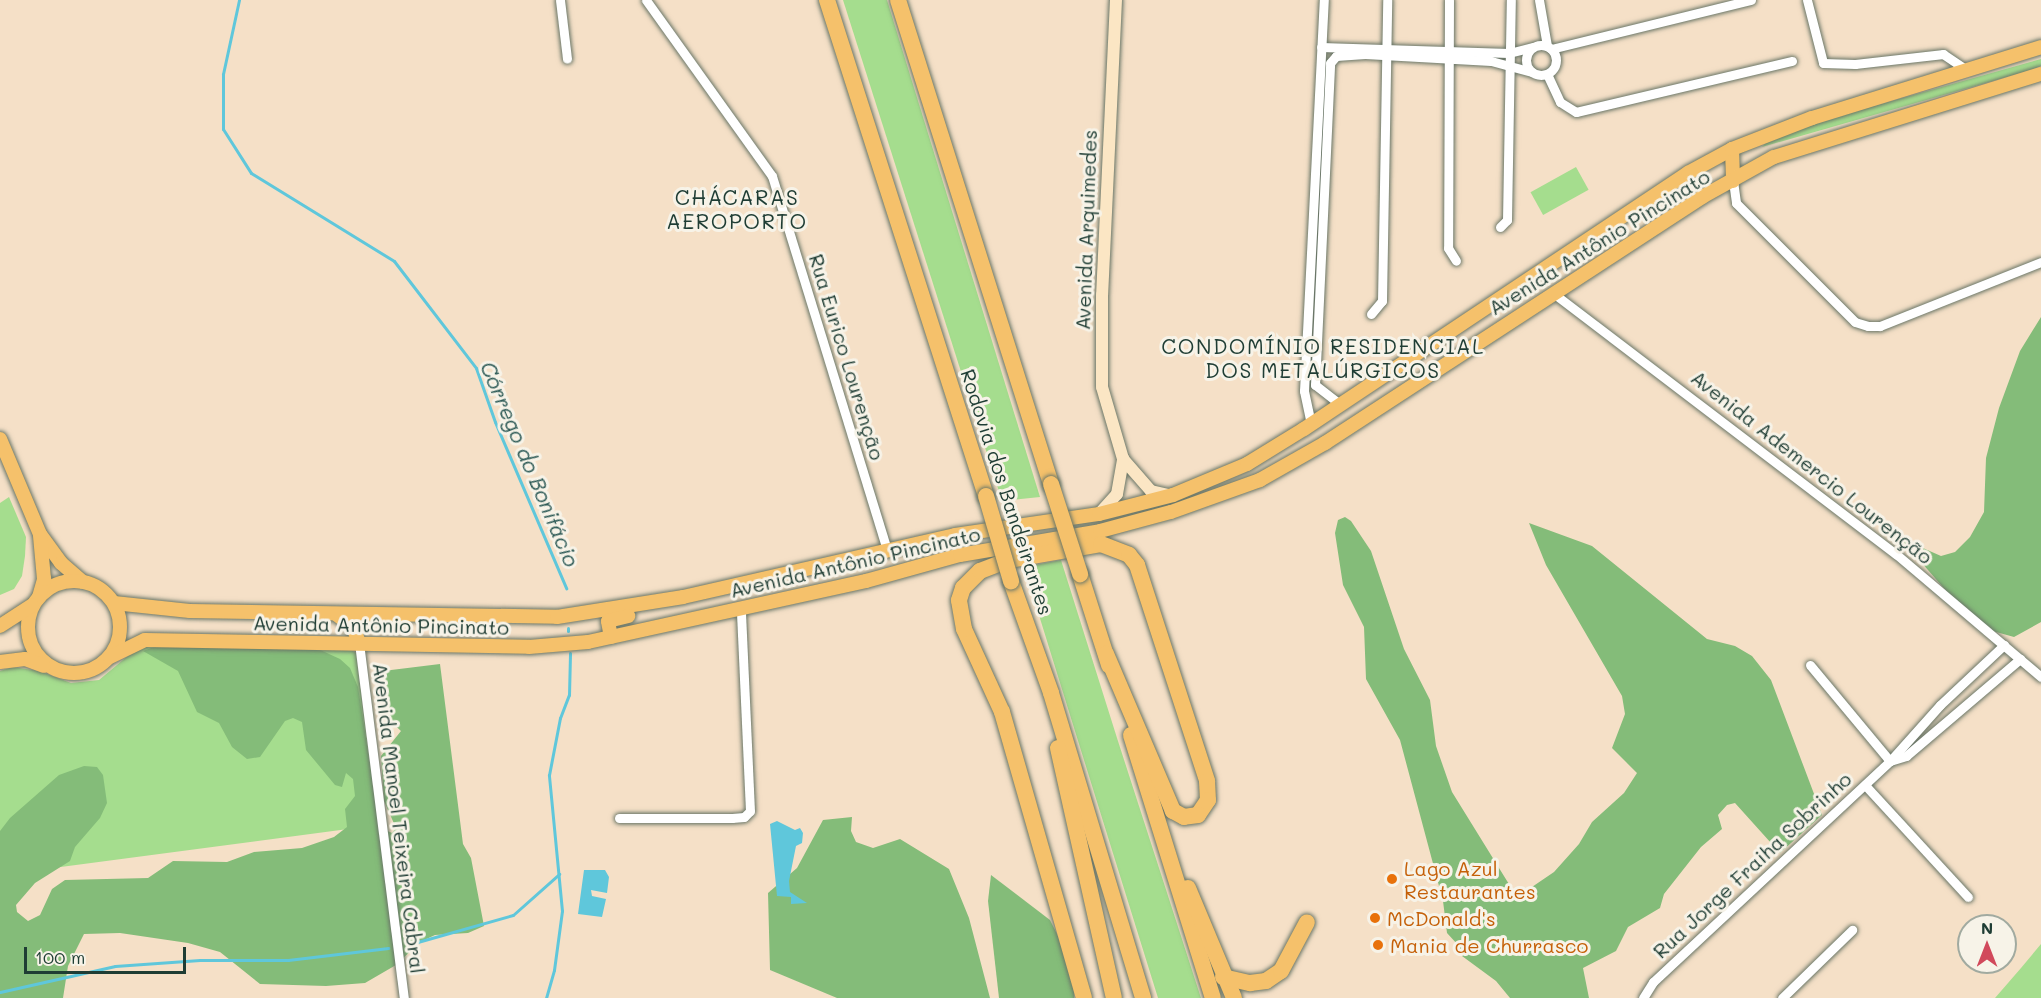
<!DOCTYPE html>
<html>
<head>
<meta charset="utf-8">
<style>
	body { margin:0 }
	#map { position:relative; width:2041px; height:998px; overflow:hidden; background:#f5e0c7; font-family:Mali,sans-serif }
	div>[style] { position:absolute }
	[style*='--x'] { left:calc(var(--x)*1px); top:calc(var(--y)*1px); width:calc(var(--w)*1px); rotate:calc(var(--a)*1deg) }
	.green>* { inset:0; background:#a5dd8e; transform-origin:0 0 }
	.forest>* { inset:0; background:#84bc79 }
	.water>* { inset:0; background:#5fc7db }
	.stream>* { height:3px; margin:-1.5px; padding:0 1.5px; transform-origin:1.5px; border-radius:1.5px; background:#5fc7db }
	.roads { filter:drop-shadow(0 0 2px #6a7667) drop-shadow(0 0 2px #6a7667) }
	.street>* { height:9px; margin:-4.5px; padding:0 4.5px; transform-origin:4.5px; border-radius:4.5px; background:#fff }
	.street>.ring { margin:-4.5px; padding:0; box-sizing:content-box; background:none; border:9px solid #fff; border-radius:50% }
	.secondary>* { height:12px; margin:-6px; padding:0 6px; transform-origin:6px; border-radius:6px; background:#fbe6c4 }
	.primary>* { height:14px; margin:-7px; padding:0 7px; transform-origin:7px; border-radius:7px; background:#f5c16b }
	.primary>.ring { margin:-7px; padding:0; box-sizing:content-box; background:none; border:14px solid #f5c16b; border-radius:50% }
	.highway>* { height:16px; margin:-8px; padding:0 8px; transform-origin:8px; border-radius:8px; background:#f5c16b }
	.bridges { filter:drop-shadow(0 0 2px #6a7667) drop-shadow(0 0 2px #6a7667) }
	.highway-bridge>* { height:16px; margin:-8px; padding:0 8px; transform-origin:8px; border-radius:8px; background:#f5c16b }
	.dots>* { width:16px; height:16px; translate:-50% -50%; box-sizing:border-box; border:3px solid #f7f3e8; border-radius:50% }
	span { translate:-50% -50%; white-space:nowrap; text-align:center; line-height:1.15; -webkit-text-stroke:6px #f7f3e8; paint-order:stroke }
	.street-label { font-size:20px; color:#1f3d34 }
	.food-label { font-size:20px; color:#c56008 }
	.left { translate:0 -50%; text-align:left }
	.neighbourhood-label { font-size:21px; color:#1f3d34; letter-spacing:1.5px }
	.water-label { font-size:21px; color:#2c5955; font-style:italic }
	.north { position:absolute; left:1957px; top:914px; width:60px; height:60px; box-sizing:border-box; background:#f7f3e8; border:2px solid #a1aaa0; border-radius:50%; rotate:0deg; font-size:16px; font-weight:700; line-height:24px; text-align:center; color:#1f3d34 }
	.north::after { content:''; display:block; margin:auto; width:21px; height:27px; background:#d1495b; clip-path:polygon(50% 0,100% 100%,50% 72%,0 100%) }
	.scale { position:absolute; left:24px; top:947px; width:162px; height:27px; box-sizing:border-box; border:3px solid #1f3d34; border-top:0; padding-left:8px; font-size:18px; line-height:21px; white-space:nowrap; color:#1f3d34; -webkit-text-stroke:4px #f7f3e8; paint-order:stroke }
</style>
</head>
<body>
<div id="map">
	<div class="green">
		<i style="clip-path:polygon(843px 0,887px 0,1040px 497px,1002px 501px)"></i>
		<i style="clip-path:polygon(2041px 59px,2041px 66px,2031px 70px,1762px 147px,1774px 134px)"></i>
		<i style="left:1576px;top:167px;width:26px;height:52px;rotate:61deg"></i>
		<i style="clip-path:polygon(9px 497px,26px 537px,25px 556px,22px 576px,14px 589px,0 595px,0 503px)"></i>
		<i style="clip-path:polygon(1061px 560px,1117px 738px,1201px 998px,1158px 998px,1024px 567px)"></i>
		<i style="clip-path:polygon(155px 642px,346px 647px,356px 653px,378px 825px,0 875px,0 671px,13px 667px,39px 671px,71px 683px,99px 680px,129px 655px)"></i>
		<i style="clip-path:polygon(2041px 944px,2041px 998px,1995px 998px,2021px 968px)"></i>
	</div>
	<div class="forest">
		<i style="clip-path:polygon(2041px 317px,2041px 622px,2014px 637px,1989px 630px,1969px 617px,1900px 538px,1941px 556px,1955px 552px,1970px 537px,1984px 512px,1986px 458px,1999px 408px,2020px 351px)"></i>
		<i style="clip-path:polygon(1345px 517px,1351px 521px,1371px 551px,1404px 649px,1430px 700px,1436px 746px,1452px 792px,1512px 889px,1529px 889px,1554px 872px,1579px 844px,1592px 822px,1624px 793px,1637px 773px,1612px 748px,1625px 714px,1622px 696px,1546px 565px,1529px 523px,1592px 546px,1707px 639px,1735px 646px,1752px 656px,1771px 680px,1822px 815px,1780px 853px,1735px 803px,1727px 805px,1718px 815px,1722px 829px,1701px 847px,1664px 894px,1660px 908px,1628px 927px,1616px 951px,1583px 968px,1589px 998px,1510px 998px,1496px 981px,1462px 956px,1458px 945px,1447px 933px,1443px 901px,1400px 740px,1366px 679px,1364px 627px,1343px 585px,1335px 533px,1338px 520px)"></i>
		<i style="clip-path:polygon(165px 643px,316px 648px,340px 659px,350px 668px,358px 687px,378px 817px,383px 829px,392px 833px,396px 828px,384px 801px,381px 756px,401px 731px,387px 718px,378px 700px,377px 687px,383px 671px,440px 664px,463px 844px,471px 858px,484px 926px,468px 933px,435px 935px,420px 942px,396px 965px,365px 983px,326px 986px,260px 984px,220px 952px,188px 943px,120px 933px,84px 934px,68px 966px,63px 998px,0 998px,0 831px,10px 818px,59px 775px,84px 766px,97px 767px,103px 775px,107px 803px,100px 818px,75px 847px,70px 861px,35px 883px,16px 905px,17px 912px,28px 921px,40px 915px,52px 889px,65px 880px,148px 878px,173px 861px,227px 862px,254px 852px,302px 848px,334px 837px,347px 827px,345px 809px,355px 796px,353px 779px,346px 773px,342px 787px,335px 785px,306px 750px,302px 722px,293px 718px,285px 721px,260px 757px,247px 759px,232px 747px,219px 723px,197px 712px,178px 671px,143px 651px)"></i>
		<i style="clip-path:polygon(852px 817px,851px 831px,856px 842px,873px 848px,900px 839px,949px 869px,969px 918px,990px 998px,837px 998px,770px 970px,768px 893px,797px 868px,823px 820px)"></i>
		<i style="clip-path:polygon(991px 875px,1050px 920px,1075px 970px,1074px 998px,999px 998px,988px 901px)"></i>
	</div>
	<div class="water">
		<i style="clip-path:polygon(777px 821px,795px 830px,800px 828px,803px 833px,802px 843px,796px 846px,789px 881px,790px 892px,807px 903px,791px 904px,791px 897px,777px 896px,770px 824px)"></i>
		<i style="clip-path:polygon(584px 870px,605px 870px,609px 877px,607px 893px,591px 890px,592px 896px,606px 899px,602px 917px,578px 914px)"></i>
	</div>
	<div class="stream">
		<i style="--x:239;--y:0;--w:76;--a:102.2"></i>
		<i style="--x:223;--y:74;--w:55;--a:90"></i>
		<i style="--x:223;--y:129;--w:52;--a:57.5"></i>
		<i style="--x:251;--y:173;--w:168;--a:31.6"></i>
		<i style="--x:394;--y:261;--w:135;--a:52.5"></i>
		<i style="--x:476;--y:368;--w:57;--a:70.6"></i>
		<i style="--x:495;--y:422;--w:181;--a:66.8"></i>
		<i style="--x:568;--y:628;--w:3;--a:90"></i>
		<i style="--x:407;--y:945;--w:110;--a:-15.8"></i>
		<i style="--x:513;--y:915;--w:62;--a:-41.7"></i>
		<i style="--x:0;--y:992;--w:118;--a:-12.7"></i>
		<i style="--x:115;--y:966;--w:85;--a:-4"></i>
		<i style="--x:200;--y:960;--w:88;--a:0"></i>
		<i style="--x:288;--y:960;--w:101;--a:-6.8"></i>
		<i style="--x:546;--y:998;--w:29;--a:-74"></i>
		<i style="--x:554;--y:970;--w:60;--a:-82.3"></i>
		<i style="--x:562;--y:911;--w:137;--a:-95.5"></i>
		<i style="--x:549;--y:775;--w:58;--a:-79.1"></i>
		<i style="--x:560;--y:718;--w:25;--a:-69"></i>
		<i style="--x:569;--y:695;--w:42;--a:-88.6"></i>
	</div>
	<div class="roads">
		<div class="street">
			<i style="--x:560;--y:0;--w:59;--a:83.2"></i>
			<i style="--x:646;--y:0;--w:216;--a:54.4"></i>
			<i style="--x:772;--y:176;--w:390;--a:72.9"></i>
			<i style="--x:1449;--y:0;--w:248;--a:90.2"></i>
			<i style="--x:1448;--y:248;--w:15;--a:58"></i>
			<i style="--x:1539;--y:0;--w:47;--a:80.1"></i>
			<i style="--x:1807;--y:0;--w:65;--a:75.7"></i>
			<i style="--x:1823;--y:63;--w:32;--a:2"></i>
			<i style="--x:1855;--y:64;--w:89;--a:-6.5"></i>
			<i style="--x:1943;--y:54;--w:30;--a:34"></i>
			<i class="ring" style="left:1526px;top:45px;width:21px;height:21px"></i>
			<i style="--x:1321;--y:47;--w:188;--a:1.8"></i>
			<i style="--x:1509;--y:53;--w:25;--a:-14"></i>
			<i style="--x:1551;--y:49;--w:206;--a:-13.8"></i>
			<i style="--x:1547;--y:74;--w:31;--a:65"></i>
			<i style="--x:1560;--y:102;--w:19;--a:32"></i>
			<i style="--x:1576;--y:112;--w:222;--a:-13.3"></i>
			<i style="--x:1733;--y:181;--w:22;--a:82"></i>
			<i style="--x:1736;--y:203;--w:168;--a:45"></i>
			<i style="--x:1855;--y:322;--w:14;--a:17"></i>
			<i style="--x:1868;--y:326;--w:12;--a:0"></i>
			<i style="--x:1880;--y:326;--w:173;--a:-21.7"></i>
			<i style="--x:1500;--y:227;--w:10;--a:-45"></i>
			<i style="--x:1507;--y:220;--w:220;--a:-89"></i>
			<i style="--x:1553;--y:293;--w:431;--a:37.3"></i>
			<i style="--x:1896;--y:554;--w:190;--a:40.3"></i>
			<i style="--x:1371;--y:314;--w:17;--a:-50"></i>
			<i style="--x:1382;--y:301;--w:301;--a:-89"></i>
			<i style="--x:1341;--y:405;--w:33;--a:-142"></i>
			<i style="--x:1315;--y:385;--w:322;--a:-87.3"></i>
			<i style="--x:1330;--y:63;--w:9;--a:-49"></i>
			<i style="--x:1336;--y:56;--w:29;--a:-4"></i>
			<i style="--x:1365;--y:54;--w:126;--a:3.2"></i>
			<i style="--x:1491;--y:61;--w:42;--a:15"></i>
			<i style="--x:1311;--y:424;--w:34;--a:-102"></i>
			<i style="--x:1304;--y:391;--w:392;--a:-87.1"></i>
			<i style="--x:359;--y:643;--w:358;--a:82.8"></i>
			<i style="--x:1810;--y:665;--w:125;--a:50.2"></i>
			<i style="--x:1890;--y:761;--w:17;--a:-17"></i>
			<i style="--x:1906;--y:756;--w:150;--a:-40.4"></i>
			<i style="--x:1865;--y:785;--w:152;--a:47.4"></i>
			<i style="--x:619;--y:818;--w:113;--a:0"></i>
			<i style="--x:732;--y:818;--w:12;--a:-5"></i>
			<i style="--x:744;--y:817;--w:8;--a:-45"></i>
			<i style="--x:750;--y:811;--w:202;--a:-92.6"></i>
			<i style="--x:1643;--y:998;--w:19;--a:-58"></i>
			<i style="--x:1653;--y:982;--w:324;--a:-43"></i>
			<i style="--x:1890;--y:761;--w:75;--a:-48.2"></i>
			<i style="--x:1940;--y:705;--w:88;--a:-43.2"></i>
			<i style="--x:1782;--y:998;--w:98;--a:-44.2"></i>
		</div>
		<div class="secondary">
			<i style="--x:1116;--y:0;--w:295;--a:92.7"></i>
			<i style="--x:1102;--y:295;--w:92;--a:90"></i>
			<i style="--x:1102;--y:387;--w:75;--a:73.7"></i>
			<i style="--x:1123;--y:459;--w:43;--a:48.8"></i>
			<i style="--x:1151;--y:491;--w:18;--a:13"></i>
			<i style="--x:1099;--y:514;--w:27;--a:-48"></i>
			<i style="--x:1117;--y:494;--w:36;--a:-80"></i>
		</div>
		<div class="primary">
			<i style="--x:1732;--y:149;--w:32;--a:88"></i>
			<i style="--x:0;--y:439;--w:103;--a:67.2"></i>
			<i style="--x:40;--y:534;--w:36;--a:54"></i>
			<i style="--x:61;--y:563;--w:29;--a:41"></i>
			<i class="ring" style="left:28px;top:581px;width:78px;height:78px"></i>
			<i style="--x:39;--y:597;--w:19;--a:-74"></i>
			<i style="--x:44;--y:579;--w:43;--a:-95.3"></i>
			<i style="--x:114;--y:603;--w:76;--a:6"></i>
			<i style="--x:190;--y:611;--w:367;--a:0.9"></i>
			<i style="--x:557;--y:617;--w:128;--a:-9"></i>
			<i style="--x:683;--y:597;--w:279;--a:-12.8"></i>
			<i style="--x:955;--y:535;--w:146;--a:-8.3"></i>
			<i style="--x:1099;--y:514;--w:76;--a:-14.4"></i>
			<i style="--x:1173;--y:495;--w:80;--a:-22.7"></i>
			<i style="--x:1247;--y:464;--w:67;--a:-31.6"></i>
			<i style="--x:1304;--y:429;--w:462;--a:-33.7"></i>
			<i style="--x:1688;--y:173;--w:50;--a:-28.6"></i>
			<i style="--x:1732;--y:149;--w:86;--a:-21.2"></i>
			<i style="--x:1812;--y:118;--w:240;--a:-17.2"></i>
			<i style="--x:337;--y:615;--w:20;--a:37"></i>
			<i style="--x:353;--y:627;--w:17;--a:69"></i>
			<i style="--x:0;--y:626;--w:38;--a:-33"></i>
			<i style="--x:611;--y:637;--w:16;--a:-101"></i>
			<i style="--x:608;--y:621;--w:21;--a:-14"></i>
			<i style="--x:110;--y:657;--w:39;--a:-26"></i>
			<i style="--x:145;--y:640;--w:384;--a:1"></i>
			<i style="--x:529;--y:647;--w:59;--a:-4.8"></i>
			<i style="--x:588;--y:642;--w:285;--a:-12.4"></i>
			<i style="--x:866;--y:581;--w:98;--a:-15.5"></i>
			<i style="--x:960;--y:555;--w:142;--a:-9.7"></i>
			<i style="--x:1100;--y:531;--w:73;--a:-15"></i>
			<i style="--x:1171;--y:512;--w:95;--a:-19.8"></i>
			<i style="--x:1260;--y:480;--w:75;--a:-29.6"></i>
			<i style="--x:1325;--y:443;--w:450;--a:-33.1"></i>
			<i style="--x:1702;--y:197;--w:82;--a:-29.1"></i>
			<i style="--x:1774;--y:157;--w:280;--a:-17.3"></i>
			<i style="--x:0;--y:662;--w:25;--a:-7"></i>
			<i style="--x:25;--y:659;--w:20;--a:20"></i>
		</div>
		<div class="highway">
			<i style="--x:827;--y:0;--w:521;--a:72.23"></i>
			<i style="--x:898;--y:0;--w:508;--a:72.46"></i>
			<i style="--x:1080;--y:574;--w:96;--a:72.3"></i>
			<i style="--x:1011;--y:581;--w:119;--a:70.3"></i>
			<i style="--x:1051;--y:693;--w:319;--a:73.2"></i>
			<i style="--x:1131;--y:735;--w:275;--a:72.7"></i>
			<i style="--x:1058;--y:748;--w:256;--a:77.4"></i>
			<i style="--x:1188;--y:888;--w:119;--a:67.3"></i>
			<i style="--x:1223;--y:977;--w:28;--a:13"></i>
			<i style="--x:1250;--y:983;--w:16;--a:-7"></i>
			<i style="--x:1266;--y:981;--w:18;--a:-34"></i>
			<i style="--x:1281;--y:971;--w:55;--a:-62"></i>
			<i style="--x:1084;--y:998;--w:298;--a:-106"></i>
			<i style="--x:1002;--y:712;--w:91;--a:-114.6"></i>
			<i style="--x:964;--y:629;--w:29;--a:-100"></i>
			<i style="--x:959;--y:600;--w:13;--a:-72"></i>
			<i style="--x:963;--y:588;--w:24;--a:-45"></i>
			<i style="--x:980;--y:571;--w:31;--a:-21"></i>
			<i style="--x:1009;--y:560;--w:93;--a:-9.9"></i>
			<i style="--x:1101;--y:544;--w:30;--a:21"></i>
			<i style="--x:1129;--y:555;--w:13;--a:51"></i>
			<i style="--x:1137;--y:565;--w:227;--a:72"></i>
			<i style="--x:1207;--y:781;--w:19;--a:87"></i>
			<i style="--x:1208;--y:800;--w:18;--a:124"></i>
			<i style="--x:1198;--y:815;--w:14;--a:172"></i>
			<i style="--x:1184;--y:817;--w:13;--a:-151"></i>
			<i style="--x:1173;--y:811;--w:171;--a:-113.1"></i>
		</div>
	</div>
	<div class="bridges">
		<div class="highway-bridge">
			<i style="--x:1051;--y:484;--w:95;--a:72.1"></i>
			<i style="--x:986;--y:496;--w:89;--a:73.6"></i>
		</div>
	</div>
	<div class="dots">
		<i style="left:1392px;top:879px;background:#e8710a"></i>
		<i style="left:1375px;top:918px;background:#e8710a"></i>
		<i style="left:1378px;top:945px;background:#e8710a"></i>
	</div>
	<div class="street-label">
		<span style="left:1086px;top:230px;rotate:-88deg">Avenida Arquimedes</span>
		<span style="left:1599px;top:242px;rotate:-32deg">Avenida Antônio Pincinato</span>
		<span style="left:847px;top:357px;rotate:73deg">Rua Eurico Lourenção</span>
		<span style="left:1812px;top:467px;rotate:38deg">Avenida Ademercio Lourenção</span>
		<span style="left:1007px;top:492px;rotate:72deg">Rodovia dos Bandeirantes</span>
		<span style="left:855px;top:562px;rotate:-13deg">Avenida Antônio Pincinato</span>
		<span style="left:381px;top:625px;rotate:1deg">Avenida Antônio Pincinato</span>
		<span style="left:399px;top:818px;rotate:83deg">Avenida Manoel Teixeira Cabral</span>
		<span style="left:1752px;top:865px;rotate:-43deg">Rua Jorge Fraiha Sobrinho</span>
	</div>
	<div class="food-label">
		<span class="left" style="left:1404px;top:880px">Lago Azul<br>Restaurantes</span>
		<span class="left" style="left:1387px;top:918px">McDonald's</span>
		<span class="left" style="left:1390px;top:945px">Mania de Churrasco</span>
	</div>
	<div class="neighbourhood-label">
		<span style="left:737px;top:209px">CHÁCARAS<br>AEROPORTO</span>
		<span style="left:1323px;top:358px">CONDOMÍNIO RESIDENCIAL<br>DOS METALÚRGICOS</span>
	</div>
	<div class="water-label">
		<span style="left:530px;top:464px;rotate:67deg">Córrego do Bonifácio</span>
	</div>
	<div class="north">N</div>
	<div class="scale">100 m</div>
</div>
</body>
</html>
